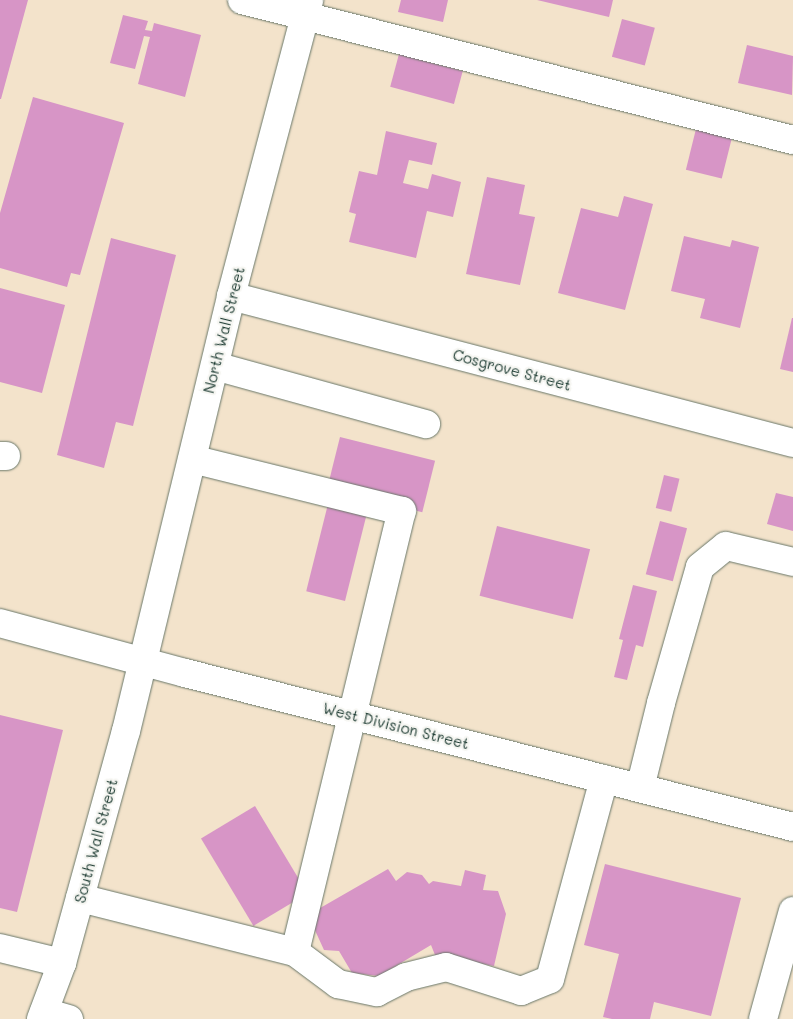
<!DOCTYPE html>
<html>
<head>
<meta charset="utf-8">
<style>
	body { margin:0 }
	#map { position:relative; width:793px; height:1019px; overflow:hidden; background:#f3e3cb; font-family:Mali,sans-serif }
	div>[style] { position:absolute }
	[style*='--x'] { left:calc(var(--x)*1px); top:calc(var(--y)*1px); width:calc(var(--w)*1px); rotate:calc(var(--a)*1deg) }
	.building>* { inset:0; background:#d795c6; transform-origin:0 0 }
	.roads { filter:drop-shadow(0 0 1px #697769) drop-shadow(0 0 1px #697769) }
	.minor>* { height:28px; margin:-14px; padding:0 14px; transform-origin:14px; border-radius:14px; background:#fff }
	.major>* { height:28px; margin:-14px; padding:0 14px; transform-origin:14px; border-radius:14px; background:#fff }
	span { translate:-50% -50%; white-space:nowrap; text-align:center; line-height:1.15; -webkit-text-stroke:4.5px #f6f6f2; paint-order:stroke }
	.street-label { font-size:15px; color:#1f3d34 }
</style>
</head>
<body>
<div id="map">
	<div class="building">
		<i style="clip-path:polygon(0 0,28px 0,1px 99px,0 99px)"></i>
		<i style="clip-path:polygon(401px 0,448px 0,443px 22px,398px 12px)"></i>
		<i style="clip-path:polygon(537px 0,613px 0,609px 17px)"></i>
		<i style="clip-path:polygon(123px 15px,148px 21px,145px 30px,152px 31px,154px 23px,201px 35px,185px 97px,138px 84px,150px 37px,144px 36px,135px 69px,110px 63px)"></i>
		<i style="left:622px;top:19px;width:34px;height:39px;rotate:15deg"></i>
		<i style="clip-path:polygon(747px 45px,793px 56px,792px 95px,738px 83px)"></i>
		<i style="left:399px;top:54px;width:66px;height:34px;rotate:15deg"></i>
		<i style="clip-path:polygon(33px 97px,124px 123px,80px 275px,71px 273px,67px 287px,0 268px,0 213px)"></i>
		<i style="left:697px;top:125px;width:37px;height:46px;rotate:14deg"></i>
		<i style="clip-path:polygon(386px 131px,437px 143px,432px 165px,409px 160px,403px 183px,428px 189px,432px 174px,461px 182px,453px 217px,427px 211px,416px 258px,349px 242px,356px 214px,349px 212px,359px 171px,377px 175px)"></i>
		<i style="clip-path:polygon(487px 177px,525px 185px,519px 214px,535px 217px,520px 285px,466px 274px)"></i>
		<i style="clip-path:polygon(624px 196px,653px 204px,625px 310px,558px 293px,581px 208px,618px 217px)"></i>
		<i style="clip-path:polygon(684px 236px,730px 247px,732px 240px,759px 247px,740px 328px,700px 318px,705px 299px,671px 291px)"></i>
		<i style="clip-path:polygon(111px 238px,176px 255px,133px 426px,116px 422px,104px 468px,57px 455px)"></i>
		<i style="clip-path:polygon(0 288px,65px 305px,42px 393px,0 382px)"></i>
		<i style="clip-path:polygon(792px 318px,793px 318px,793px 372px,780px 369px)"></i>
		<i style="left:340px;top:437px;width:98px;height:53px;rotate:14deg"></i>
		<i style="left:664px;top:475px;width:16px;height:34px;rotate:14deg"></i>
		<i style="clip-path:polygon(776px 493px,793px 497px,793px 531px,767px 524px)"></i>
		<i style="left:328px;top:504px;width:40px;height:90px;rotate:14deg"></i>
		<i style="left:660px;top:521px;width:28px;height:55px;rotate:15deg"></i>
		<i style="left:497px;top:526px;width:96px;height:72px;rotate:14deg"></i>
		<i style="clip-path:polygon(633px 585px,657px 591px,643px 647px,636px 645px,627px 680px,614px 677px,623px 640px,619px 639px)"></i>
		<i style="clip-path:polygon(0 715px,63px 730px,17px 912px,0 908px)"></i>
		<i style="left:255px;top:806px;width:102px;height:63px;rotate:59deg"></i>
		<i style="clip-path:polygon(605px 864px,741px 898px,711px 1016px,654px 1002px,650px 1019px,612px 1019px,603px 1017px,619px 954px,584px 945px)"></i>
		<i style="clip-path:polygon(388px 869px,396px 881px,407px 872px,422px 875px,429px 884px,433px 881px,461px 886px,465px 870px,486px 875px,483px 890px,498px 891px,506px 914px,494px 966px,435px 955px,431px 945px,379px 976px,352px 973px,339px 951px,324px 950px,308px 915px)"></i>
	</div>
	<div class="roads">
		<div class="minor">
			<i style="--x:242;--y:0;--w:569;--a:14.26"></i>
			<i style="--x:231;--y:296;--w:581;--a:14.66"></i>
			<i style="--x:215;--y:366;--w:219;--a:15.4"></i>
			<i style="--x:0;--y:456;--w:6;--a:0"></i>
			<i style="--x:640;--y:788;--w:88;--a:-76.1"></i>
			<i style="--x:661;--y:703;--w:141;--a:-74"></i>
			<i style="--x:700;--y:567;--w:33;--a:-39"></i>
			<i style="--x:726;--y:546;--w:69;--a:13.4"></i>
			<i style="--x:80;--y:898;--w:222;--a:14.1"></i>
			<i style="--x:295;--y:952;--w:454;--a:-76.4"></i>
			<i style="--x:402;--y:511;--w:216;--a:-166.1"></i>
			<i style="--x:0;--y:948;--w:64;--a:13.6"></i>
			<i style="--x:295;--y:952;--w:54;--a:36.7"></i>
			<i style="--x:338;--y:984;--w:40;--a:12"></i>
			<i style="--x:377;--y:992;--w:33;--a:-27"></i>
			<i style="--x:406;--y:977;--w:41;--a:-14"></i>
			<i style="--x:446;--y:967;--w:79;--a:17.7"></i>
			<i style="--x:521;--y:991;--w:31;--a:-22"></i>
			<i style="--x:550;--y:979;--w:207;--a:-74.9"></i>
			<i style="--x:44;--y:1012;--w:26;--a:16"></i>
			<i style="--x:41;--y:1019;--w:60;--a:-69.4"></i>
			<i style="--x:62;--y:963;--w:241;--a:-74.6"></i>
			<i style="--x:126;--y:731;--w:447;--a:-76.4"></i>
			<i style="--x:231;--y:296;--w:306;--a:-75.2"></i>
			<i style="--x:763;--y:1019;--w:112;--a:-74.5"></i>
		</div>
		<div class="major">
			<i style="--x:0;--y:623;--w:192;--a:15.1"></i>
			<i style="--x:185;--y:673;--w:627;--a:14.21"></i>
		</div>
	</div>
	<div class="street-label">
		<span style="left:224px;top:330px;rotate:-76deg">North Wall Street</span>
		<span style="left:512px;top:370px;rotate:15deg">Cosgrove Street</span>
		<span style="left:396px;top:726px;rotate:14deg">West Division Street</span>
		<span style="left:96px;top:841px;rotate:-75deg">South Wall Street</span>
	</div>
</div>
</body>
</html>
